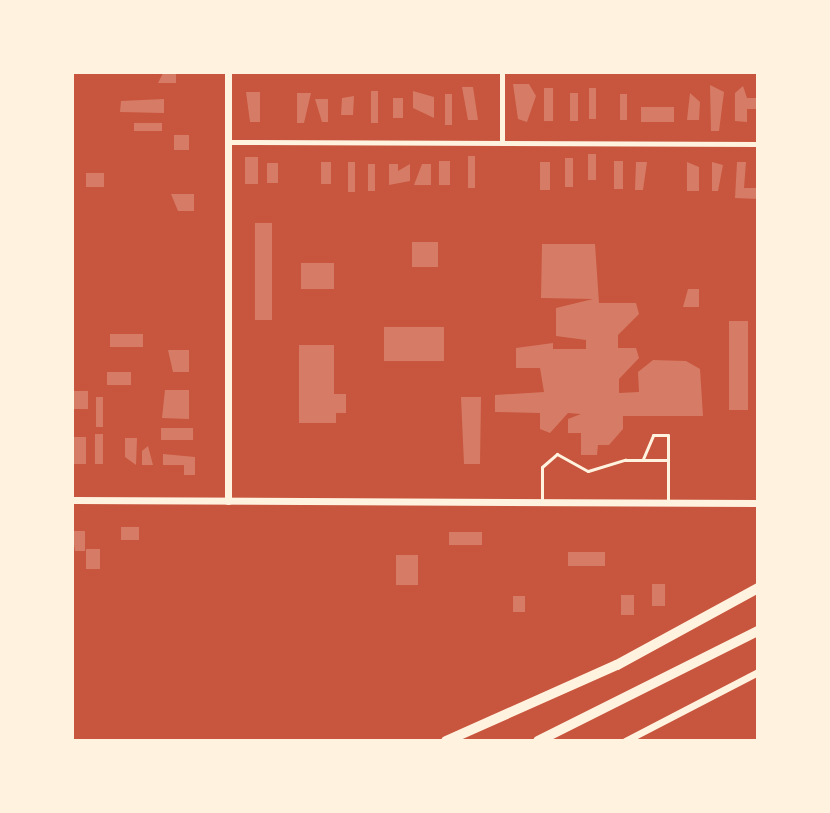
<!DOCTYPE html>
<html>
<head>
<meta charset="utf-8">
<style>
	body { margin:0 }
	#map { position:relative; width:830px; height:813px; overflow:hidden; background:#c8553d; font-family:"DejaVu Sans",sans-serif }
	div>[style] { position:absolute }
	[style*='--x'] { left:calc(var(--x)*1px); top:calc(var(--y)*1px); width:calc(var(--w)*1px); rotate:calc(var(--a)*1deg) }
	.building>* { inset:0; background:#d67c66; transform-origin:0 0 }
	.service>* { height:3px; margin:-1.5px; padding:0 1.5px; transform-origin:1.5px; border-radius:1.5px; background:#fff3e0 }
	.minor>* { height:5px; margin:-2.5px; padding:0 2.5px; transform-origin:2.5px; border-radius:2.5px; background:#fff3e0 }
	.tertiary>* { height:7px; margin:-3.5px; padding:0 3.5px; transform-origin:3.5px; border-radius:3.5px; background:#fff3e0 }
	.secondary>* { height:7px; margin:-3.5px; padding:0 3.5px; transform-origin:3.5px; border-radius:3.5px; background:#fff3e0 }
	.motorway>* { height:10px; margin:-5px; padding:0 5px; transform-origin:5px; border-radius:5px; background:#fff3e0 }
	span { translate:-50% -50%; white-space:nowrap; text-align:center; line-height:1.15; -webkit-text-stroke:7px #fff3e0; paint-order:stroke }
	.frame { position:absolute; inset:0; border:74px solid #fff3e0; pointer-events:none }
</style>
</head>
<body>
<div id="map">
	<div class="building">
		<i style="clip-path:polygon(163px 73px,176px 73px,176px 83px,158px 83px)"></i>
		<i style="clip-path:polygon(513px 84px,529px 84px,536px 96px,527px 122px,518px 119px)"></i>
		<i style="clip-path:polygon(710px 85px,724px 92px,719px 131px,711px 131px)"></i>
		<i style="clip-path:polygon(743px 86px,747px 98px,757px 98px,757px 109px,747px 109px,747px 122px,735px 121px,735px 93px)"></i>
		<i style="clip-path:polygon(462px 87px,473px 87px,478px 120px,468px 120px)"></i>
		<i style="left:544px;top:88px;width:9px;height:33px"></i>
		<i style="left:589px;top:88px;width:7px;height:31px"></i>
		<i style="left:371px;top:91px;width:7px;height:32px"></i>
		<i style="clip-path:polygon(413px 91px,434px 97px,434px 118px,413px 108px)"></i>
		<i style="clip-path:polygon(246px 92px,260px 92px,260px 122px,250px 122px)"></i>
		<i style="clip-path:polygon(297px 93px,311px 93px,304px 123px,297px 123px)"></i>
		<i style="left:570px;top:93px;width:8px;height:28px"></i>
		<i style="clip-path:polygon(690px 93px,700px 102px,699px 120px,687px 120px)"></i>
		<i style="left:445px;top:94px;width:7px;height:31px"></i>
		<i style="left:620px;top:94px;width:7px;height:26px"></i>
		<i style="clip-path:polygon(354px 96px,353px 115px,341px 115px,342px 98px)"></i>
		<i style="left:393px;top:98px;width:10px;height:20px"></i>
		<i style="clip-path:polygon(164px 99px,164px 113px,120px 112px,121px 101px)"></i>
		<i style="clip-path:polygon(315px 99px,328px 99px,328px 122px,322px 122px)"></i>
		<i style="left:674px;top:107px;width:15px;height:33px;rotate:90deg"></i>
		<i style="left:134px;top:123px;width:28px;height:8px"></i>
		<i style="left:174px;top:135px;width:15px;height:15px"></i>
		<i style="left:588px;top:154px;width:8px;height:26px"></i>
		<i style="left:468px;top:156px;width:7px;height:32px"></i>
		<i style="left:245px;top:157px;width:13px;height:27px"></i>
		<i style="left:565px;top:158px;width:8px;height:29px"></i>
		<i style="left:439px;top:161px;width:11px;height:24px"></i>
		<i style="left:614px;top:161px;width:9px;height:28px"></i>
		<i style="left:321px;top:162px;width:10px;height:22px"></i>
		<i style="left:348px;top:162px;width:7px;height:30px"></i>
		<i style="left:540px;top:162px;width:10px;height:28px"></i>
		<i style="clip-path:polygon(636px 162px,647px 162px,643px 190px,635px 190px)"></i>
		<i style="clip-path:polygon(687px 162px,699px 167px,699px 191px,687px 191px)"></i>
		<i style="clip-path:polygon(712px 162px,723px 165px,718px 191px,712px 191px)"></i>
		<i style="clip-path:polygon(737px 162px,746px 162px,744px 188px,758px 188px,758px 199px,735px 198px)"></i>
		<i style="left:267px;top:163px;width:11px;height:20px"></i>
		<i style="left:368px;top:164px;width:7px;height:27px"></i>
		<i style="clip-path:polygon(389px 164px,398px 164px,398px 171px,410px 164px,410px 181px,389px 185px)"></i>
		<i style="clip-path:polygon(422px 164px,431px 164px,431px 185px,414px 185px)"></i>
		<i style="left:86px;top:173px;width:18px;height:14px"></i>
		<i style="clip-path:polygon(171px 194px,194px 194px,194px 211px,178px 211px)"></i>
		<i style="left:255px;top:223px;width:17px;height:97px"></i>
		<i style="left:412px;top:242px;width:26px;height:25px"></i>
		<i style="clip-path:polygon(542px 244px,595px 244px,599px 303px,636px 303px,639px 314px,618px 335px,618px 348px,636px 348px,639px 358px,619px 379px,619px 393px,639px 392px,638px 372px,653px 360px,686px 361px,700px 369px,703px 416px,623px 416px,623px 429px,609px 445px,598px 445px,597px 455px,581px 455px,581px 433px,568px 433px,568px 419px,581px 414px,568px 413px,550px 433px,540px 429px,540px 413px,495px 412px,495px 395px,544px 392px,540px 368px,516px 368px,516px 348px,553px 343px,553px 349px,586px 349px,586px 340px,556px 336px,556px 308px,593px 299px,541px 298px)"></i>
		<i style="left:301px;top:263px;width:33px;height:26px"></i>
		<i style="clip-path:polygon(688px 289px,699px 289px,699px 307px,683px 307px)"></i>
		<i style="left:729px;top:321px;width:19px;height:89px"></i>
		<i style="left:384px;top:327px;width:60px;height:34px"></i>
		<i style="left:110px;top:334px;width:33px;height:13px"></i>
		<i style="clip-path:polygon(299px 345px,334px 345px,334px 394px,346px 394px,346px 413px,336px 413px,336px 423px,299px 423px)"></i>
		<i style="clip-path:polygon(168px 350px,189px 350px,189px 372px,173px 372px)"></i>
		<i style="left:107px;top:372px;width:24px;height:13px"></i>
		<i style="clip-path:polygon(165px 390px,189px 390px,189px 419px,162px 418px)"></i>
		<i style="left:72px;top:391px;width:16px;height:18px"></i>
		<i style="left:96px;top:397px;width:7px;height:30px"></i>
		<i style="clip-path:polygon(461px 397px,481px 397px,480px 464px,464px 464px)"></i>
		<i style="left:161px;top:428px;width:32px;height:12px"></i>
		<i style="left:95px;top:434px;width:8px;height:30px"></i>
		<i style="left:73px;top:437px;width:13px;height:27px"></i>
		<i style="clip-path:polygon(125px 438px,137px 438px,136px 465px,125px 457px)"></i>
		<i style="clip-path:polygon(148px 446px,153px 465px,142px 465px,142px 451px)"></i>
		<i style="clip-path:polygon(163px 454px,195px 457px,195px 475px,184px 475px,184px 465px,163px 465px)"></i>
		<i style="left:121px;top:527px;width:18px;height:13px"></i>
		<i style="clip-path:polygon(72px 531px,85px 531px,85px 551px,75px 551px)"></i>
		<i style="left:449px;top:532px;width:33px;height:13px"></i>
		<i style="left:86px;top:549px;width:14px;height:20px"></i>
		<i style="left:568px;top:552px;width:37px;height:14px"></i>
		<i style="left:396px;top:555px;width:22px;height:30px"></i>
		<i style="left:652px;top:584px;width:13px;height:22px"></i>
		<i style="left:621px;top:595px;width:13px;height:20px"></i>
		<i style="left:513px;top:596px;width:12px;height:16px"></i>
	</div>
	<div class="service">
		<i style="--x:643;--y:459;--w:26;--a:-67"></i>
		<i style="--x:653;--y:435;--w:15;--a:0"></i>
		<i style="--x:668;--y:435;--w:25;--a:90"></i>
		<i style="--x:542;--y:502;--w:35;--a:-90"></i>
		<i style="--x:542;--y:467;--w:20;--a:-41"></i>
		<i style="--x:557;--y:454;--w:35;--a:29"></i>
		<i style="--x:588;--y:471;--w:39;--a:-17"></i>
		<i style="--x:625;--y:460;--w:43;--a:0"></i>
		<i style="--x:668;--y:460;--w:40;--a:90"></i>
	</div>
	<div class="minor">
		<i style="--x:229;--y:142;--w:529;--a:0.22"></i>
		<i style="--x:502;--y:142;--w:70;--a:-90"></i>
	</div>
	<div class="tertiary">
		<i style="--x:228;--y:501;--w:429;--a:-90"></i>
	</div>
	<div class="secondary">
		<i style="--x:72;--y:500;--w:686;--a:0.25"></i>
		<i style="--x:625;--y:741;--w:150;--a:-27.4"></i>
	</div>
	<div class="motorway">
		<i style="--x:446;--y:741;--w:187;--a:-24"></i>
		<i style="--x:617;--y:665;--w:161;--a:-28.6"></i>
		<i style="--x:538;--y:741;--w:246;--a:-26.6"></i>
	</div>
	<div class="frame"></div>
</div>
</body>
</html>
